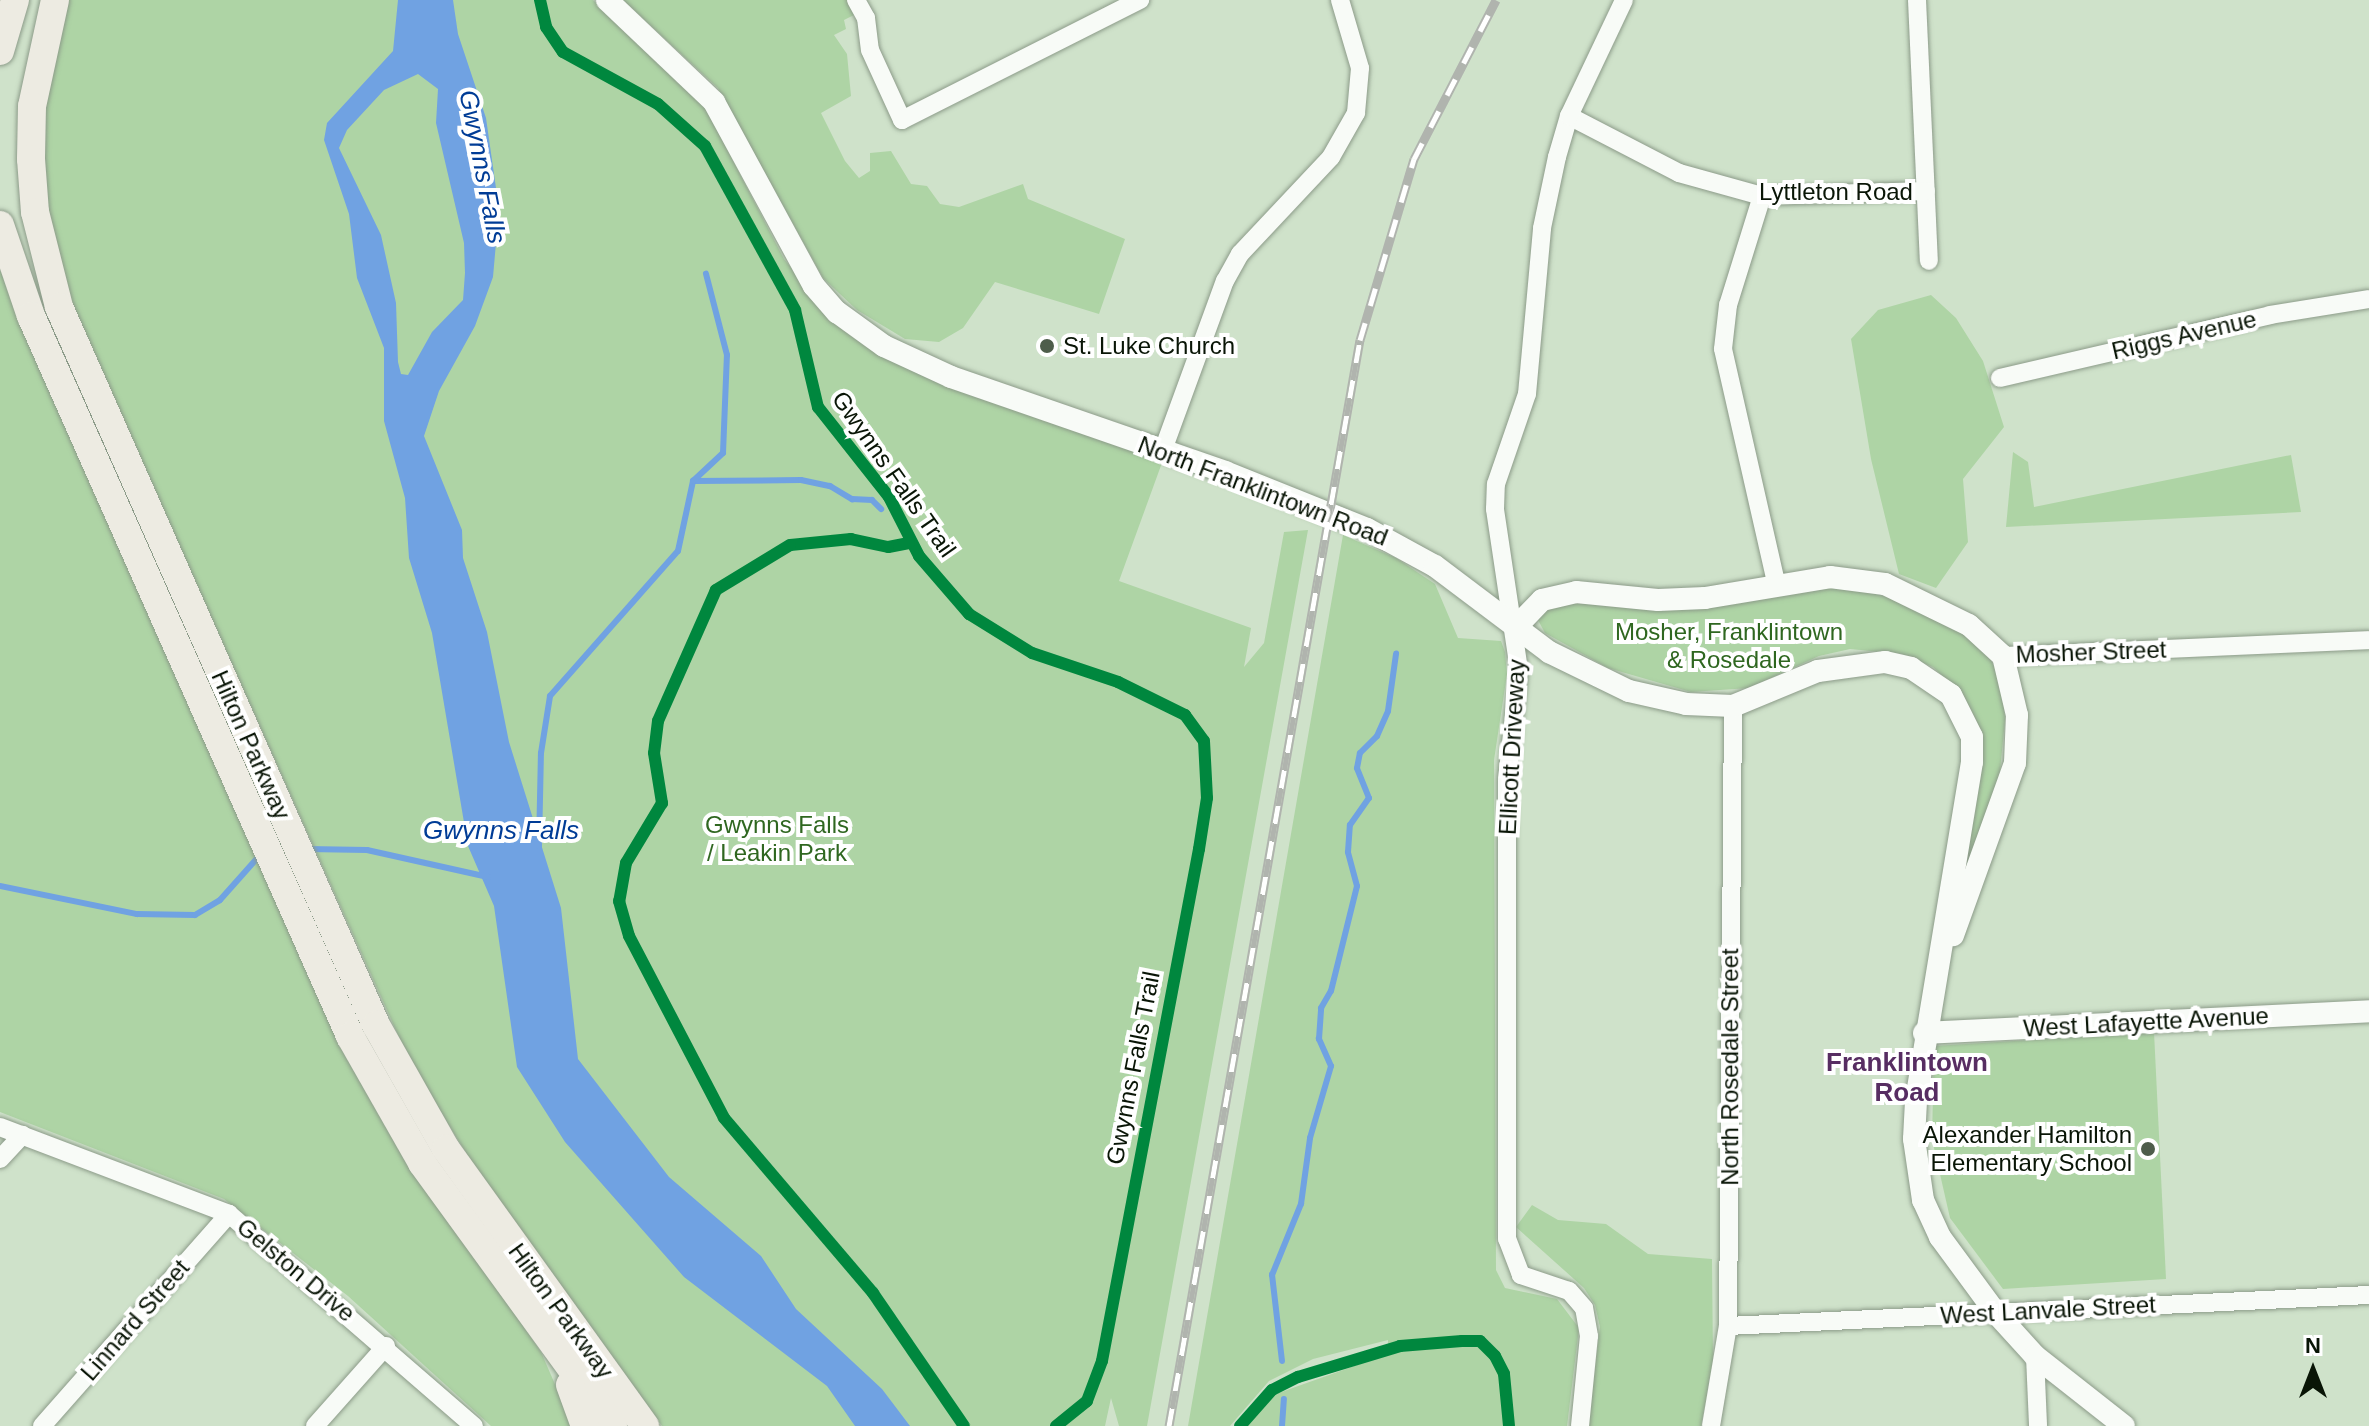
<!DOCTYPE html>
<html>
<head>
<meta charset="utf-8">
<style>
	body { margin:0 }
	#map { position:relative; width:2369px; height:1426px; overflow:hidden; background:#cfe2ca; font-family:Arial,sans-serif }
	div>[style] { position:absolute }
	[style*='--x'] { left:calc(var(--x)*1px); top:calc(var(--y)*1px); width:calc(var(--w)*1px); rotate:calc(var(--a)*1deg) }
	.green>* { inset:0; background:#aed4a5 }
	.water>* { inset:0; background:#70a2e2 }
	.stream>* { height:6px; margin:-3px; padding:0 3px; transform-origin:3px; border-radius:3px; background:#70a2e2 }
	.roads { filter:drop-shadow(0 0 2px #8c9b89) drop-shadow(0 0 2px #8c9b89) }
	.minor>* { height:18px; margin:-9px; padding:0 9px; transform-origin:9px; border-radius:9px; background:#f8fbf7 }
	.tertiary>* { height:22px; margin:-11px; padding:0 11px; transform-origin:11px; border-radius:11px; background:#f8fbf7 }
	.primary>* { height:28px; margin:-14px; padding:0 14px; transform-origin:14px; border-radius:14px; background:#edebe2 }
	.rail>* { height:9px; margin-top:-4.5px; transform-origin:0; background:repeating-linear-gradient(90deg,#fff 0 18px,#b0b4ae 0 36px); box-sizing:border-box; border-block:2px solid #b0b4ae }
	.cycleway>* { height:12px; margin:-6px; padding:0 6px; transform-origin:6px; border-radius:6px; background:#00873e }
	.dots>* { width:22px; height:22px; translate:-50% -50%; box-sizing:border-box; border:4px solid #fff; border-radius:50% }
	span { translate:-50% -50%; white-space:nowrap; text-align:center; line-height:1.15; -webkit-text-stroke:8px #fff; paint-order:stroke }
	.street-label { font-size:24px; color:#091506 }
	.poi-label { font-size:24px; color:#091506 }
	.left { translate:0 -50%; text-align:left }
	.right { translate:-100% -50%; text-align:right }
	.park-label { font-size:24px; color:#2f6720 }
	.water-label { font-size:26px; color:#003c96; font-style:italic }
	.neighbourhood-label { font-size:26px; color:#572d62; font-weight:700 }
	.north { position:absolute; left:2273px; top:1330px; width:80px; height:80px; -webkit-text-stroke:6px #fff; paint-order:stroke; rotate:0deg; font-size:22px; font-weight:700; line-height:32px; text-align:center; color:#091506 }
	.north::after { content:''; display:block; margin:auto; width:28px; height:36px; background:#091506; clip-path:polygon(50% 0,100% 100%,50% 72%,0 100%) }
</style>
</head>
<body>
<div id="map">
	<div class="green">
		<i style="clip-path:polygon(65px 0,593px 0,703px 103px,784px 259px,840px 328px,866px 347px,952px 385px,1163px 460px,1119px 581px,1251px 628px,1244px 667px,1264px 643px,1284px 532px,1308px 530px,1147px 1426px,1119px 1426px,1111px 1398px,1105px 1426px,662px 1426px,485px 1183px,412px 1066px,71px 304px,46px 206px,42px 114px)"></i>
		<i style="clip-path:polygon(623px 0,856px 0,862px 11px,844px 20px,846px 29px,834px 35px,847px 54px,851px 96px,821px 113px,845px 161px,859px 178px,870px 171px,870px 153px,891px 151px,911px 184px,927px 186px,940px 204px,959px 207px,1023px 184px,1028px 199px,1125px 239px,1099px 314px,995px 282px,963px 328px,939px 342px,905px 339px,857px 310px,823px 278px,718px 88px)"></i>
		<i style="clip-path:polygon(0 270px,332px 1027px,400px 1149px,541px 1352px,573px 1426px,491px 1426px,348px 1296px,224px 1199px,0 1112px)"></i>
		<i style="clip-path:polygon(1931px 295px,1956px 318px,1983px 361px,2004px 427px,1963px 479px,1968px 542px,1936px 588px,1899px 574px,1871px 459px,1851px 339px,1878px 310px)"></i>
		<i style="clip-path:polygon(2013px 452px,2028px 462px,2034px 507px,2291px 455px,2301px 512px,2006px 527px)"></i>
		<i style="clip-path:polygon(1343px 535px,1396px 558px,1435px 584px,1458px 638px,1501px 641px,1505px 652px,1507px 674px,1494px 760px,1496px 1270px,1505px 1288px,1557px 1299px,1579px 1328px,1567px 1426px,1247px 1426px,1273px 1395px,1388px 1354px,1388px 1340px,1313px 1359px,1269px 1381px,1230px 1426px,1188px 1426px)"></i>
		<i style="clip-path:polygon(1805px 585px,1842px 587px,1898px 599px,1972px 639px,1990px 658px,2002px 684px,2005px 720px,1999px 781px,1962px 885px,1979px 764px,1961px 694px,1933px 667px,1902px 654px,1850px 649px,1819px 656px,1749px 688px,1691px 692px,1608px 668px,1545px 633px,1538px 620px,1543px 608px,1562px 603px,1681px 608px)"></i>
		<i style="clip-path:polygon(2154px 1032px,2166px 1279px,2003px 1289px,1950px 1218px,1932px 1139px,1934px 1046px)"></i>
		<i style="clip-path:polygon(1532px 1205px,1558px 1220px,1606px 1224px,1648px 1254px,1712px 1259px,1713px 1362px,1701px 1426px,1588px 1426px,1600px 1327px,1595px 1305px,1584px 1288px,1516px 1227px)"></i>
	</div>
	<div class="water">
		<i style="clip-path:polygon(evenodd,398px 0,453px 0,458px 34px,486px 118px,499px 209px,493px 277px,475px 326px,439px 391px,424px 436px,462px 530px,463px 558px,487px 632px,509px 742px,561px 908px,578px 1059px,669px 1177px,761px 1256px,796px 1309px,882px 1389px,910px 1426px,855px 1426px,827px 1386px,684px 1277px,565px 1142px,517px 1067px,494px 906px,468px 846px,432px 633px,409px 558px,405px 498px,384px 421px,384px 348px,357px 278px,349px 214px,324px 140px,327px 123px,393px 51px,398px 0,418px 74px,438px 89px,436px 123px,464px 243px,465px 273px,463px 300px,432px 332px,408px 375px,401px 374px,398px 362px,396px 303px,381px 235px,339px 148px,347px 130px,384px 90px,418px 74px)"></i>
	</div>
	<div class="stream">
		<i style="--x:693;--y:481;--w:108;--a:-0.5"></i>
		<i style="--x:801;--y:480;--w:30;--a:12"></i>
		<i style="--x:830;--y:486;--w:26;--a:31"></i>
		<i style="--x:852;--y:499;--w:20;--a:3"></i>
		<i style="--x:872;--y:500;--w:13;--a:45"></i>
		<i style="--x:539;--y:846;--w:93;--a:-88.8"></i>
		<i style="--x:541;--y:753;--w:58;--a:-81"></i>
		<i style="--x:550;--y:696;--w:193;--a:-48.6"></i>
		<i style="--x:678;--y:551;--w:72;--a:-77.9"></i>
		<i style="--x:693;--y:481;--w:41;--a:-43"></i>
		<i style="--x:723;--y:453;--w:98;--a:-87.7"></i>
		<i style="--x:727;--y:355;--w:84;--a:-104.5"></i>
		<i style="--x:307;--y:849;--w:60;--a:1"></i>
		<i style="--x:367;--y:850;--w:124;--a:12.6"></i>
		<i style="--x:0;--y:886;--w:140;--a:11.6"></i>
		<i style="--x:137;--y:914;--w:58;--a:1"></i>
		<i style="--x:195;--y:915;--w:29;--a:-31"></i>
		<i style="--x:220;--y:900;--w:60;--a:-48.4"></i>
		<i style="--x:1282;--y:1361;--w:87;--a:-96.6"></i>
		<i style="--x:1272;--y:1275;--w:77;--a:-67.8"></i>
		<i style="--x:1301;--y:1204;--w:67;--a:-82.2"></i>
		<i style="--x:1310;--y:1138;--w:75;--a:-73.7"></i>
		<i style="--x:1331;--y:1066;--w:30;--a:-114"></i>
		<i style="--x:1319;--y:1039;--w:31;--a:-86"></i>
		<i style="--x:1321;--y:1008;--w:20;--a:-60"></i>
		<i style="--x:1331;--y:991;--w:108;--a:-76.1"></i>
		<i style="--x:1357;--y:886;--w:35;--a:-105"></i>
		<i style="--x:1348;--y:852;--w:27;--a:-86"></i>
		<i style="--x:1350;--y:825;--w:33;--a:-55"></i>
		<i style="--x:1369;--y:798;--w:32;--a:-112"></i>
		<i style="--x:1357;--y:768;--w:15;--a:-79"></i>
		<i style="--x:1360;--y:753;--w:24;--a:-45"></i>
		<i style="--x:1377;--y:736;--w:27;--a:-66"></i>
		<i style="--x:1388;--y:711;--w:58;--a:-82"></i>
		<i style="--x:1282;--y:1426;--w:27;--a:-86"></i>
	</div>
	<div class="roads">
		<div class="minor">
			<i style="--x:856;--y:0;--w:21;--a:61"></i>
			<i style="--x:866;--y:18;--w:32;--a:83"></i>
			<i style="--x:870;--y:50;--w:77;--a:65.4"></i>
			<i style="--x:902;--y:120;--w:267;--a:-26.8"></i>
			<i style="--x:1917;--y:0;--w:261;--a:87.4"></i>
			<i style="--x:1569;--y:116;--w:124;--a:27.4"></i>
			<i style="--x:1679;--y:173;--w:86;--a:15.5"></i>
			<i style="--x:1762;--y:196;--w:164;--a:-1.7"></i>
			<i style="--x:1762;--y:196;--w:114;--a:107.3"></i>
			<i style="--x:1728;--y:305;--w:44;--a:96.5"></i>
			<i style="--x:1723;--y:349;--w:240;--a:77.2"></i>
			<i style="--x:2000;--y:378;--w:277;--a:-13.1"></i>
			<i style="--x:2270;--y:315;--w:100;--a:-9.2"></i>
			<i style="--x:1163;--y:450;--w:180;--a:-69.9"></i>
			<i style="--x:1225;--y:281;--w:31;--a:-61"></i>
			<i style="--x:1240;--y:254;--w:133;--a:-46.8"></i>
			<i style="--x:1331;--y:157;--w:51;--a:-60.4"></i>
			<i style="--x:1356;--y:113;--w:45;--a:-84.9"></i>
			<i style="--x:1360;--y:68;--w:71;--a:-106.4"></i>
			<i style="--x:2003;--y:656;--w:366;--a:-2.5"></i>
			<i style="--x:0;--y:1127;--w:245;--a:20.8"></i>
			<i style="--x:229;--y:1214;--w:324;--a:40.9"></i>
			<i style="--x:0;--y:1159;--w:33;--a:-47"></i>
			<i style="--x:1728;--y:1326;--w:642;--a:-2.77"></i>
			<i style="--x:2035;--y:1356;--w:70;--a:87.5"></i>
			<i style="--x:42;--y:1426;--w:283;--a:-48.6"></i>
			<i style="--x:315;--y:1426;--w:107;--a:-48.4"></i>
			<i style="--x:1580;--y:1426;--w:90;--a:-84.3"></i>
			<i style="--x:1589;--y:1336;--w:28;--a:-100"></i>
			<i style="--x:1584;--y:1308;--w:23;--a:-131"></i>
			<i style="--x:1569;--y:1291;--w:51;--a:-161.6"></i>
			<i style="--x:1521;--y:1275;--w:39;--a:-111"></i>
			<i style="--x:1507;--y:1239;--w:459;--a:-90"></i>
			<i style="--x:1507;--y:780;--w:111;--a:-83.8"></i>
			<i style="--x:1519;--y:670;--w:163;--a:-98.5"></i>
			<i style="--x:1495;--y:509;--w:25;--a:-88"></i>
			<i style="--x:1496;--y:484;--w:95;--a:-71"></i>
			<i style="--x:1527;--y:394;--w:167;--a:-84.8"></i>
			<i style="--x:1542;--y:228;--w:73;--a:-78.1"></i>
			<i style="--x:1557;--y:157;--w:43;--a:-73.7"></i>
			<i style="--x:1569;--y:116;--w:128;--a:-64.6"></i>
			<i style="--x:1711;--y:1426;--w:101;--a:-80.4"></i>
			<i style="--x:1728;--y:1326;--w:620;--a:-89.54"></i>
		</div>
		<div class="tertiary">
			<i style="--x:607;--y:0;--w:148;--a:43.6"></i>
			<i style="--x:714;--y:102;--w:209;--a:61.5"></i>
			<i style="--x:814;--y:286;--w:35;--a:49"></i>
			<i style="--x:837;--y:312;--w:58;--a:35.9"></i>
			<i style="--x:884;--y:346;--w:74;--a:24.8"></i>
			<i style="--x:951;--y:377;--w:290;--a:19.1"></i>
			<i style="--x:1225;--y:472;--w:153;--a:21.9"></i>
			<i style="--x:1367;--y:529;--w:77;--a:28.6"></i>
			<i style="--x:1435;--y:566;--w:143;--a:37"></i>
			<i style="--x:1549;--y:652;--w:89;--a:26"></i>
			<i style="--x:1629;--y:691;--w:58;--a:12.8"></i>
			<i style="--x:1686;--y:704;--w:47;--a:2.4"></i>
			<i style="--x:1733;--y:706;--w:92;--a:-22.4"></i>
			<i style="--x:1818;--y:671;--w:68;--a:-7.7"></i>
			<i style="--x:1885;--y:662;--w:27;--a:13"></i>
			<i style="--x:1911;--y:668;--w:48;--a:34"></i>
			<i style="--x:1951;--y:695;--w:47;--a:63.4"></i>
			<i style="--x:1972;--y:737;--w:25;--a:90"></i>
			<i style="--x:1972;--y:762;--w:344;--a:99.4"></i>
			<i style="--x:1916;--y:1101;--w:38;--a:93"></i>
			<i style="--x:1914;--y:1139;--w:62;--a:81.6"></i>
			<i style="--x:1923;--y:1200;--w:41;--a:65.3"></i>
			<i style="--x:1940;--y:1237;--w:94;--a:53.6"></i>
			<i style="--x:1996;--y:1313;--w:58;--a:47.8"></i>
			<i style="--x:2035;--y:1356;--w:113;--a:38.2"></i>
			<i style="--x:1515;--y:628;--w:39;--a:-46"></i>
			<i style="--x:1542;--y:600;--w:35;--a:-13"></i>
			<i style="--x:1576;--y:592;--w:82;--a:5.6"></i>
			<i style="--x:1658;--y:600;--w:47;--a:-2.4"></i>
			<i style="--x:1705;--y:598;--w:127;--a:-9.5"></i>
			<i style="--x:1830;--y:577;--w:55;--a:7.3"></i>
			<i style="--x:1885;--y:584;--w:93;--a:26"></i>
			<i style="--x:1969;--y:625;--w:46;--a:42.4"></i>
			<i style="--x:2003;--y:656;--w:61;--a:76.7"></i>
			<i style="--x:2017;--y:715;--w:48;--a:92.4"></i>
			<i style="--x:2015;--y:763;--w:183;--a:109.8"></i>
			<i style="--x:1924;--y:1033;--w:446;--a:-2.8"></i>
		</div>
		<div class="primary">
			<i style="--x:55;--y:0;--w:108;--a:102.2"></i>
			<i style="--x:32;--y:106;--w:53;--a:91.1"></i>
			<i style="--x:31;--y:159;--w:53;--a:85.7"></i>
			<i style="--x:35;--y:212;--w:98;--a:75.8"></i>
			<i style="--x:59;--y:307;--w:785;--a:66.18"></i>
			<i style="--x:376;--y:1025;--w:142;--a:60.6"></i>
			<i style="--x:446;--y:1149;--w:341;--a:54.3"></i>
			<i style="--x:0;--y:51;--w:53;--a:-73.6"></i>
			<i style="--x:0;--y:225;--w:96;--a:71.2"></i>
			<i style="--x:31;--y:316;--w:788;--a:66.1"></i>
			<i style="--x:350;--y:1036;--w:146;--a:60.4"></i>
			<i style="--x:422;--y:1163;--w:325;--a:54"></i>
			<i style="--x:570;--y:1385;--w:44;--a:69.9"></i>
		</div>
	</div>
	<div class="rail">
		<i style="--x:1169;--y:1426;--w:1103;--a:-80.03"></i>
		<i style="--x:1360;--y:340;--w:189;--a:-73.4"></i>
		<i style="--x:1414;--y:159;--w:179;--a:-62.7"></i>
	</div>
	<div class="cycleway">
		<i style="--x:540;--y:0;--w:28;--a:77"></i>
		<i style="--x:546;--y:27;--w:30;--a:56"></i>
		<i style="--x:563;--y:52;--w:108;--a:28.7"></i>
		<i style="--x:658;--y:104;--w:63;--a:41.8"></i>
		<i style="--x:705;--y:146;--w:187;--a:61.2"></i>
		<i style="--x:795;--y:310;--w:100;--a:76.7"></i>
		<i style="--x:818;--y:407;--w:115;--a:51.7"></i>
		<i style="--x:889;--y:497;--w:66;--a:63"></i>
		<i style="--x:919;--y:556;--w:77;--a:49.2"></i>
		<i style="--x:969;--y:614;--w:74;--a:31.8"></i>
		<i style="--x:1032;--y:653;--w:91;--a:18.6"></i>
		<i style="--x:1118;--y:682;--w:75;--a:26.2"></i>
		<i style="--x:1185;--y:715;--w:32;--a:54"></i>
		<i style="--x:1204;--y:741;--w:57;--a:87"></i>
		<i style="--x:1207;--y:798;--w:52;--a:98.9"></i>
		<i style="--x:1199;--y:849;--w:521;--a:100.73"></i>
		<i style="--x:1102;--y:1361;--w:43;--a:110.6"></i>
		<i style="--x:1087;--y:1401;--w:40;--a:141"></i>
		<i style="--x:909;--y:543;--w:21;--a:169"></i>
		<i style="--x:888;--y:547;--w:38;--a:-168"></i>
		<i style="--x:851;--y:539;--w:61;--a:174.4"></i>
		<i style="--x:790;--y:545;--w:87;--a:148.7"></i>
		<i style="--x:716;--y:590;--w:143;--a:113.9"></i>
		<i style="--x:658;--y:721;--w:32;--a:97"></i>
		<i style="--x:654;--y:753;--w:51;--a:80.9"></i>
		<i style="--x:662;--y:803;--w:70;--a:121"></i>
		<i style="--x:626;--y:863;--w:39;--a:100"></i>
		<i style="--x:619;--y:901;--w:36;--a:74"></i>
		<i style="--x:629;--y:936;--w:205;--a:62.4"></i>
		<i style="--x:724;--y:1118;--w:230;--a:49.6"></i>
		<i style="--x:873;--y:1293;--w:161;--a:55.6"></i>
		<i style="--x:1240;--y:1426;--w:48;--a:-48.4"></i>
		<i style="--x:1272;--y:1390;--w:29;--a:-27"></i>
		<i style="--x:1298;--y:1377;--w:107;--a:-16.9"></i>
		<i style="--x:1400;--y:1346;--w:62;--a:-4.6"></i>
		<i style="--x:1462;--y:1341;--w:18;--a:0"></i>
		<i style="--x:1480;--y:1341;--w:21;--a:45"></i>
		<i style="--x:1495;--y:1356;--w:20;--a:63"></i>
		<i style="--x:1504;--y:1374;--w:52;--a:84.5"></i>
	</div>
	<div class="dots">
		<i style="left:1047px;top:346px;background:#4e5d4b"></i>
		<i style="left:2148px;top:1149px;background:#4e5d4b"></i>
	</div>
	<div class="street-label">
		<span style="left:1836px;top:192px">Lyttleton Road</span>
		<span style="left:2184px;top:335px;rotate:-13deg">Riggs Avenue</span>
		<span style="left:894px;top:474px;rotate:55deg">Gwynns Falls Trail</span>
		<span style="left:1263px;top:491px;rotate:21deg">North Franklintown Road</span>
		<span style="left:2091px;top:652px;rotate:-2deg">Mosher Street</span>
		<span style="left:251px;top:745px;rotate:66deg">Hilton Parkway</span>
		<span style="left:1512px;top:747px;rotate:-87deg">Ellicott Driveway</span>
		<span style="left:2146px;top:1022px;rotate:-3deg">West Lafayette Avenue</span>
		<span style="left:1730px;top:1067px;rotate:-90deg">North Rosedale Street</span>
		<span style="left:1133px;top:1068px;rotate:-79deg">Gwynns Falls Trail</span>
		<span style="left:296px;top:1270px;rotate:40deg">Gelston Drive</span>
		<span style="left:2048px;top:1310px;rotate:-3deg">West Lanvale Street</span>
		<span style="left:561px;top:1311px;rotate:54deg">Hilton Parkway</span>
		<span style="left:135px;top:1320px;rotate:-49deg">Linnard Street</span>
	</div>
	<div class="poi-label">
		<span class="left" style="left:1063px;top:346px">St. Luke Church</span>
		<span class="right" style="left:2132px;top:1149px">Alexander Hamilton<br>Elementary School</span>
	</div>
	<div class="park-label">
		<span style="left:1729px;top:646px">Mosher, Franklintown<br>&amp; Rosedale</span>
		<span style="left:777px;top:839px">Gwynns Falls<br>/ Leakin Park</span>
	</div>
	<div class="water-label">
		<span style="left:482px;top:167px;rotate:79deg">Gwynns Falls</span>
		<span style="left:501px;top:831px">Gwynns Falls</span>
	</div>
	<div class="neighbourhood-label">
		<span style="left:1907px;top:1078px">Franklintown<br>Road</span>
	</div>
	<div class="north">N</div>
</div>
</body>
</html>
